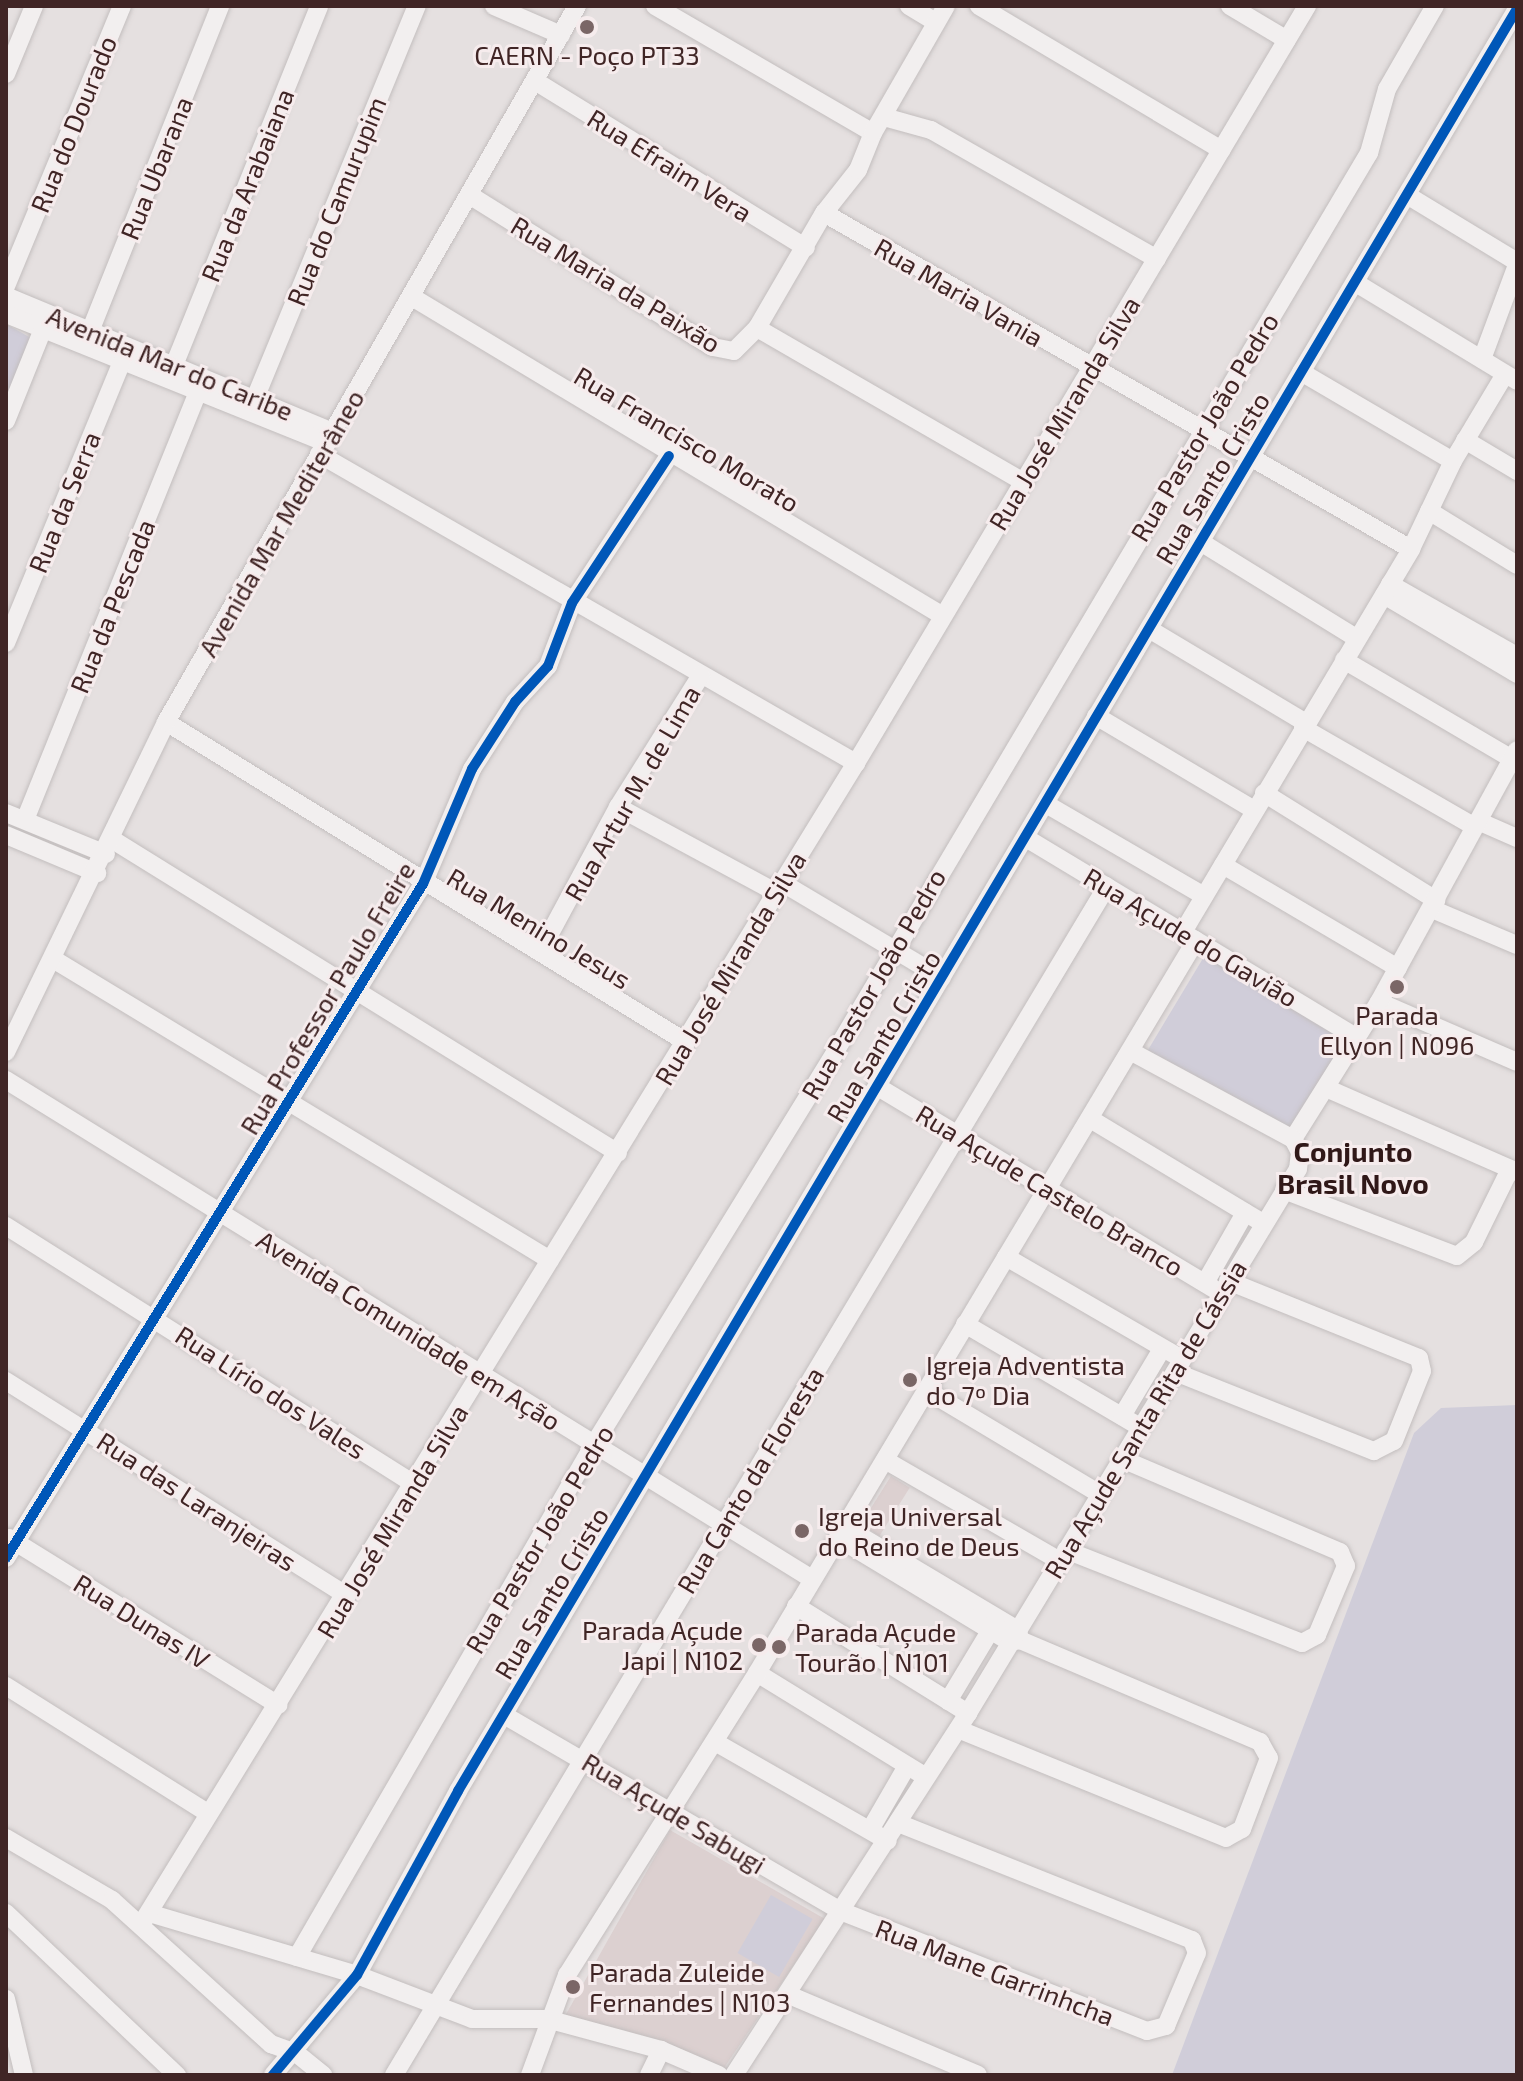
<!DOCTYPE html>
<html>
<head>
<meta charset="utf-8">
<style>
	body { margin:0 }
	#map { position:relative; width:1523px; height:2081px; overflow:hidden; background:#e5e0e0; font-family:"Exo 2",sans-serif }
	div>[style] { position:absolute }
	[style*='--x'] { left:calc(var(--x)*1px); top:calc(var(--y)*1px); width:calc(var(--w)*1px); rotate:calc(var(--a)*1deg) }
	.built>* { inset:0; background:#dcd0d0; transform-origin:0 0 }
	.green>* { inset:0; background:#d0cdd9; transform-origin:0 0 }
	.roads { filter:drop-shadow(0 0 2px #c3bebe) drop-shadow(0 0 2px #c3bebe) }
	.minor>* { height:18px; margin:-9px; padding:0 9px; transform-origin:9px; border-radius:9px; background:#f2efef }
	.cycleway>* { height:10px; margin:-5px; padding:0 5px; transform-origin:5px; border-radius:5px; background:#0057b8 }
	.dots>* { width:22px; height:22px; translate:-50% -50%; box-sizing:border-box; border:4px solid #f6eced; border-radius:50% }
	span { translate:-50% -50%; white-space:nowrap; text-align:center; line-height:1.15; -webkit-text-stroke:6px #f6eced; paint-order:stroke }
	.poi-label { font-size:26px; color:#402525 }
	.left { translate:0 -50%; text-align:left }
	.right { translate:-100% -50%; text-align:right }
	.street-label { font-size:26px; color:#402525 }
	.neighbourhood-label { font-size:28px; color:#301818; font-weight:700 }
	.frame { position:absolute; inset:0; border:8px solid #402525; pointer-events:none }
</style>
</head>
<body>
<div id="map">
	<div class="built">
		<i style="left:891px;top:1476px;width:22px;height:57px;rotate:32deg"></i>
		<i style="clip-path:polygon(670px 1830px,825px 1919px,722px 2071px,565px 2016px)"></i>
	</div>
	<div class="green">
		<i style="clip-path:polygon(6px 324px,31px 338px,6px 400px)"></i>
		<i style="left:1208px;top:950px;width:166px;height:118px;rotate:31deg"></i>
		<i style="clip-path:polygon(1517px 1405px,1517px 2075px,1172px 2075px,1414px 1433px,1441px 1408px)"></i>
		<i style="left:771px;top:1895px;width:48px;height:67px;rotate:30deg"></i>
	</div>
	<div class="roads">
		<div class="minor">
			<i style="--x:494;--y:6;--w:73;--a:23.4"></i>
			<i style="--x:655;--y:6;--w:252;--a:30.2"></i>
			<i style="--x:909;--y:6;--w:31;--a:31"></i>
			<i style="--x:979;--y:6;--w:282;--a:30.7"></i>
			<i style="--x:1230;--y:6;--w:66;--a:30.8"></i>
			<i style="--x:6;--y:74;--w:74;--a:-67.6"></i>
			<i style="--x:535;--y:81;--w:318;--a:31.6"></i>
			<i style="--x:884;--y:117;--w:49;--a:15.5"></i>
			<i style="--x:931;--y:130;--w:260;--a:29.7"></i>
			<i style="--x:1407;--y:195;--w:129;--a:31.3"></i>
			<i style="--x:471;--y:196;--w:285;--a:32"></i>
			<i style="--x:713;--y:347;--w:21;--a:11"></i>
			<i style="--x:734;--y:351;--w:33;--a:-45"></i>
			<i style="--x:757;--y:328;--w:133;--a:-59.8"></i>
			<i style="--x:824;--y:213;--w:55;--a:-51.7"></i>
			<i style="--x:858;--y:170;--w:40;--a:-68"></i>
			<i style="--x:873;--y:133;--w:146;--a:-60.1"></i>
			<i style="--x:824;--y:213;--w:676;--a:29.79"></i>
			<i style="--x:1356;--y:283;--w:188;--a:31.3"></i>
			<i style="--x:6;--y:286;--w:303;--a:-67.5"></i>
			<i style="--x:6;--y:296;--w:354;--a:22.6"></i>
			<i style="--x:412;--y:297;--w:619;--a:31"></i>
			<i style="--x:6;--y:314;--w:346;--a:21.9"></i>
			<i style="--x:757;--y:328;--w:306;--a:30"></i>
			<i style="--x:91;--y:329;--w:348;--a:-68.2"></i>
			<i style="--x:1482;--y:359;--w:100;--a:-69.6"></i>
			<i style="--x:175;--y:363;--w:385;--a:-68"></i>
			<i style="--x:1301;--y:372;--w:176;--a:30.4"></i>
			<i style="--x:256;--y:396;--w:422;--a:-67.6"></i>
			<i style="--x:6;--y:421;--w:99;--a:-68.1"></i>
			<i style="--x:1465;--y:440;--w:61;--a:30.8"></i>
			<i style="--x:319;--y:454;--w:620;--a:29.92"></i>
			<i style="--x:1429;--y:511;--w:103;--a:31.5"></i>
			<i style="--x:1199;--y:541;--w:185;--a:31.7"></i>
			<i style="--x:1390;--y:584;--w:146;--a:29.6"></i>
			<i style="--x:1384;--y:595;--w:155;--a:30.7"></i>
			<i style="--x:1149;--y:629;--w:183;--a:30.9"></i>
			<i style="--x:6;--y:643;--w:305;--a:-67.6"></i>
			<i style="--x:1344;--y:660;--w:195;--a:30.5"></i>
			<i style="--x:1096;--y:716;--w:184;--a:30.7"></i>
			<i style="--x:166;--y:722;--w:611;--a:31.61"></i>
			<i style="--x:1303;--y:728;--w:198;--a:29.9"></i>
			<i style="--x:1264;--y:793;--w:203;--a:31.9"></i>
			<i style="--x:1046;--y:804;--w:183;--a:30.2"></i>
			<i style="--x:618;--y:807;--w:179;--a:28.4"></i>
			<i style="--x:6;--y:813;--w:108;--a:22.3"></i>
			<i style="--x:25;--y:820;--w:462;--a:-68"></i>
			<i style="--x:1478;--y:821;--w:43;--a:23.6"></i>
			<i style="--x:6;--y:835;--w:99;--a:22.7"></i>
			<i style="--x:1026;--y:838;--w:385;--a:31.1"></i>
			<i style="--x:113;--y:840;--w:594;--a:31.79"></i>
			<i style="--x:1223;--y:865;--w:203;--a:30.5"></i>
			<i style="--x:781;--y:882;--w:187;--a:30.8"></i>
			<i style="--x:1432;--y:909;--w:92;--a:23"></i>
			<i style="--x:1183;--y:932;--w:446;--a:-59.2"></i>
			<i style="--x:1411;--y:549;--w:98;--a:-64.5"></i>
			<i style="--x:1453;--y:461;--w:101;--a:-59.1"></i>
			<i style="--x:540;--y:952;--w:165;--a:-61.7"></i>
			<i style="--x:618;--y:807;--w:156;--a:-57.8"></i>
			<i style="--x:53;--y:959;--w:581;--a:31.2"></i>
			<i style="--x:1379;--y:1002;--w:150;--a:23.5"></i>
			<i style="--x:6;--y:1052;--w:367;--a:-64.1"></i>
			<i style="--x:166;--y:722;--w:826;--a:-60.14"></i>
			<i style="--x:6;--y:1080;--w:948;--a:31.76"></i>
			<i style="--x:878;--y:1087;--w:400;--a:31"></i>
			<i style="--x:1326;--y:1088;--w:209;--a:23.7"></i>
			<i style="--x:1092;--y:1120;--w:200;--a:31.1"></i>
			<i style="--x:1293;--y:1139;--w:162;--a:-57.9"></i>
			<i style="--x:1379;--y:1002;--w:287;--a:-61.3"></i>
			<i style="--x:1284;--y:1190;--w:185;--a:20.9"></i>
			<i style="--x:1457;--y:1256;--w:22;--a:-39"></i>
			<i style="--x:1474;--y:1242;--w:81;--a:-63.7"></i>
			<i style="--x:6;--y:1226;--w:481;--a:32.3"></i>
			<i style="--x:1006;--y:1257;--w:203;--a:30.1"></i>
			<i style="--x:1205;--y:1283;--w:81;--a:-60.3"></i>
			<i style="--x:965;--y:1324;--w:203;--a:30.5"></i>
			<i style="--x:1175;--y:1372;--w:214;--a:21.7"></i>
			<i style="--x:1374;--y:1451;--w:22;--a:-27"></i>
			<i style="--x:1394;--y:1441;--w:75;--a:-68.2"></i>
			<i style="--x:1422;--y:1371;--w:13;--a:-103"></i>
			<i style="--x:1419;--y:1358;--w:206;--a:-158"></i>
			<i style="--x:6;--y:1381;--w:403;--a:32.2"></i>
			<i style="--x:926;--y:1390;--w:203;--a:30.9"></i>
			<i style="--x:1122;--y:1416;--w:78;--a:-59.2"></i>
			<i style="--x:885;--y:1460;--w:202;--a:30"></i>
			<i style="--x:845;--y:1527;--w:201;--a:30.8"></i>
			<i style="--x:1018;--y:1630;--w:10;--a:79"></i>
			<i style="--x:9;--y:1538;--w:317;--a:31.8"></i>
			<i style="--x:838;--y:1538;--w:201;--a:31.2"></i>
			<i style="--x:1010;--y:1642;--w:10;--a:-11"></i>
			<i style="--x:1020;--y:1640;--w:261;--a:23"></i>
			<i style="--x:1260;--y:1742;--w:18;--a:61"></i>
			<i style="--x:1269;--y:1758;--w:76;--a:110.8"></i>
			<i style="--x:1242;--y:1829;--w:18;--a:151"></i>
			<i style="--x:1226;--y:1838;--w:289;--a:-157.9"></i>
			<i style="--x:1066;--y:1550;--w:254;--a:21.5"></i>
			<i style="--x:1302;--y:1643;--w:17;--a:-28"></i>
			<i style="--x:1317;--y:1635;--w:75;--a:-67.2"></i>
			<i style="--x:1346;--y:1566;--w:15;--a:-113"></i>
			<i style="--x:1340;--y:1552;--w:237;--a:-156.9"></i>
			<i style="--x:6;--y:1558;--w:793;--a:-58.26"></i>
			<i style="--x:423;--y:884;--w:125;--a:-66.9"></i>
			<i style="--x:472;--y:769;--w:80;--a:-57.3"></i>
			<i style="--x:515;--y:702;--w:49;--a:-47.5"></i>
			<i style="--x:548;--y:666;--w:67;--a:-69.1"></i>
			<i style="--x:572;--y:603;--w:176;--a:-56.6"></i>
			<i style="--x:796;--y:1606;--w:203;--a:31.9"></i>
			<i style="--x:757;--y:1673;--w:198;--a:31.6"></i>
			<i style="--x:6;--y:1686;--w:239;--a:32.2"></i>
			<i style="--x:948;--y:1701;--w:93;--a:-59"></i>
			<i style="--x:504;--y:1715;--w:392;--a:30.2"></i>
			<i style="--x:843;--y:1912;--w:326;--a:21.4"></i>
			<i style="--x:1147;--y:2031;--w:20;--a:-15"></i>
			<i style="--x:1166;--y:2026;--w:79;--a:-67"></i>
			<i style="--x:1197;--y:1953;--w:14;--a:-111"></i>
			<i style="--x:1192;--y:1940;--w:316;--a:-158.3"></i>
			<i style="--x:715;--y:1742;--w:199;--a:29.8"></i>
			<i style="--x:870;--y:1830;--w:74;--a:-60"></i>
			<i style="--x:6;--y:1838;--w:123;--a:30.3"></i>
			<i style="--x:112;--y:1900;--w:215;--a:42.2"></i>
			<i style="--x:271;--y:2044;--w:27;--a:20"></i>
			<i style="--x:296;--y:2053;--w:35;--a:39"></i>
			<i style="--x:6;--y:1913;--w:236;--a:43.5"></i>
			<i style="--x:149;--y:1913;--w:217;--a:16.6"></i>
			<i style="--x:357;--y:1975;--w:123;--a:20.9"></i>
			<i style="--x:472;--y:2019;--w:75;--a:0"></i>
			<i style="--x:547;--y:2019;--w:118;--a:15.2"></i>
			<i style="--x:661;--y:2050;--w:63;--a:23.3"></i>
			<i style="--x:142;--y:1923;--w:1362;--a:-58.39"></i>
			<i style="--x:856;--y:763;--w:881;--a:-59.21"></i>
			<i style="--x:297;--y:1957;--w:591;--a:-59.92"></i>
			<i style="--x:593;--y:1446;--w:462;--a:-58.4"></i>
			<i style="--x:835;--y:1052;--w:1046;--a:-59.29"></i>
			<i style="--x:1369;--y:153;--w:66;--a:-74.3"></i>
			<i style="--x:1387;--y:89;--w:96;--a:-60"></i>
			<i style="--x:789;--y:1995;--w:205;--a:22.9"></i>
			<i style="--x:6;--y:1999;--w:78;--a:76.7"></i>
			<i style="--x:273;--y:2075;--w:131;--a:-50"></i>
			<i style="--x:357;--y:1975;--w:210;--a:-61.2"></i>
			<i style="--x:458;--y:1791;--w:2073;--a:-59.28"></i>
			<i style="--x:394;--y:2075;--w:1386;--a:-59.05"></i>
			<i style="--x:530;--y:2075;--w:107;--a:-69.7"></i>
			<i style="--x:567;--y:1975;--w:357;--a:-57.8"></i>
			<i style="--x:757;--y:1673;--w:854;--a:-59.08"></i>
			<i style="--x:649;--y:2075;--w:28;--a:-64"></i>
			<i style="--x:734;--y:2075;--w:431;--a:-57.1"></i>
			<i style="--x:968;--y:1713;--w:636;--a:-58.76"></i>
			<i style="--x:1298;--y:1169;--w:17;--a:-83"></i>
			<i style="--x:1300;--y:1152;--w:15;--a:-118"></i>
			<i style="--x:1293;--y:1139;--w:183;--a:-151.6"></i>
		</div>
	</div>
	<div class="cycleway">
		<i style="--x:6;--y:1558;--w:793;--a:-58.26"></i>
		<i style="--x:423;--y:884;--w:125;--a:-66.9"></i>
		<i style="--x:472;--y:769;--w:80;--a:-57.3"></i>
		<i style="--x:515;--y:702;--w:49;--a:-47.5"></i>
		<i style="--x:548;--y:666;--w:67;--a:-69.1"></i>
		<i style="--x:572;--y:603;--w:176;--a:-56.6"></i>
		<i style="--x:273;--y:2075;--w:131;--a:-50"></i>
		<i style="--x:357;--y:1975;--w:210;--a:-61.2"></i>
		<i style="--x:458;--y:1791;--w:2073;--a:-59.28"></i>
	</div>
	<div class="dots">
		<i style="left:587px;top:27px;background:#7a6666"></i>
		<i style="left:1397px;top:987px;background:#7a6666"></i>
		<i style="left:910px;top:1380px;background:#7a6666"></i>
		<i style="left:802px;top:1531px;background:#7a6666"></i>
		<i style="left:759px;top:1645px;background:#7a6666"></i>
		<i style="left:779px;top:1647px;background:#7a6666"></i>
		<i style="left:573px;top:1987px;background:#7a6666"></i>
	</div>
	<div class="poi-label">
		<span style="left:587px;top:55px">CAERN - Poço PT33</span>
		<span style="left:1397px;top:1030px">Parada<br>Ellyon | N096</span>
		<span class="left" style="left:926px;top:1380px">Igreja Adventista<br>do 7º Dia</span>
		<span class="left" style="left:818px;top:1531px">Igreja Universal<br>do Reino de Deus</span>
		<span class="right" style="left:743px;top:1645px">Parada Açude<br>Japi | N102</span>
		<span class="left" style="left:795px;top:1647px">Parada Açude<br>Tourão | N101</span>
		<span class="left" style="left:589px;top:1987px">Parada Zuleide<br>Fernandes | N103</span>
	</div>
	<div class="street-label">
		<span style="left:73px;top:124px;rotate:-68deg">Rua do Dourado</span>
		<span style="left:670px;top:165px;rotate:32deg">Rua Efraim Vera</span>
		<span style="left:156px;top:168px;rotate:-68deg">Rua Ubarana</span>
		<span style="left:247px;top:185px;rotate:-68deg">Rua da Arabaiana</span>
		<span style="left:336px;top:201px;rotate:-68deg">Rua do Camurupim</span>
		<span style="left:616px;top:284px;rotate:31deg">Rua Maria da Paixão</span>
		<span style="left:959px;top:292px;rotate:30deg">Rua Maria Vania</span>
		<span style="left:170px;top:363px;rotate:22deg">Avenida Mar do Caribe</span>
		<span style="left:1064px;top:413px;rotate:-59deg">Rua José Miranda Silva</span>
		<span style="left:1204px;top:427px;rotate:-59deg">Rua Pastor João Pedro</span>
		<span style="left:687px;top:439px;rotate:31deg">Rua Francisco Morato</span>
		<span style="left:1212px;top:478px;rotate:-59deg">Rua Santo Cristo</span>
		<span style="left:64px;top:502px;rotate:-68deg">Rua da Serra</span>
		<span style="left:281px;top:523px;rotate:-60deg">Avenida Mar Mediterâneo</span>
		<span style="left:112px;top:606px;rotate:-68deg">Rua da Pescada</span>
		<span style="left:632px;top:793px;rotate:-60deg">Rua Artur M. de Lima</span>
		<span style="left:539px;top:928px;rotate:31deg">Rua Menino Jesus</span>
		<span style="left:1191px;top:937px;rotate:31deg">Rua Açude do Gavião</span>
		<span style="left:730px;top:968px;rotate:-59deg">Rua José Miranda Silva</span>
		<span style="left:873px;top:984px;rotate:-60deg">Rua Pastor João Pedro</span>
		<span style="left:327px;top:998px;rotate:-59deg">Rua Professor Paulo Freire</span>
		<span style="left:883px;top:1036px;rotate:-59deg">Rua Santo Cristo</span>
		<span style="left:1050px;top:1190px;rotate:31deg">Rua Açude Castelo Branco</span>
		<span style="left:409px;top:1330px;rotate:32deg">Avenida Comunidade em Ação</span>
		<span style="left:271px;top:1392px;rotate:33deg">Rua Lírio dos Vales</span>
		<span style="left:1145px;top:1419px;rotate:-59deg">Rua Açude Santa Rita de Cássia</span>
		<span style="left:750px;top:1480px;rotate:-59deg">Rua Canto da Floresta</span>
		<span style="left:197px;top:1501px;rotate:33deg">Rua das Laranjeiras</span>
		<span style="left:392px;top:1521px;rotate:-59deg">Rua José Miranda Silva</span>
		<span style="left:539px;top:1539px;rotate:-59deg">Rua Pastor João Pedro</span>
		<span style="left:551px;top:1593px;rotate:-59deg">Rua Santo Cristo</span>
		<span style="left:142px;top:1621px;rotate:32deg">Rua Dunas IV</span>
		<span style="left:674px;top:1813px;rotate:31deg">Rua Açude Sabugi</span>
		<span style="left:995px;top:1972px;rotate:21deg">Rua Mane Garrinhcha</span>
	</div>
	<div class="neighbourhood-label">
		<span style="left:1353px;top:1167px">Conjunto<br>Brasil Novo</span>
	</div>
	<div class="frame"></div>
</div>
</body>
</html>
